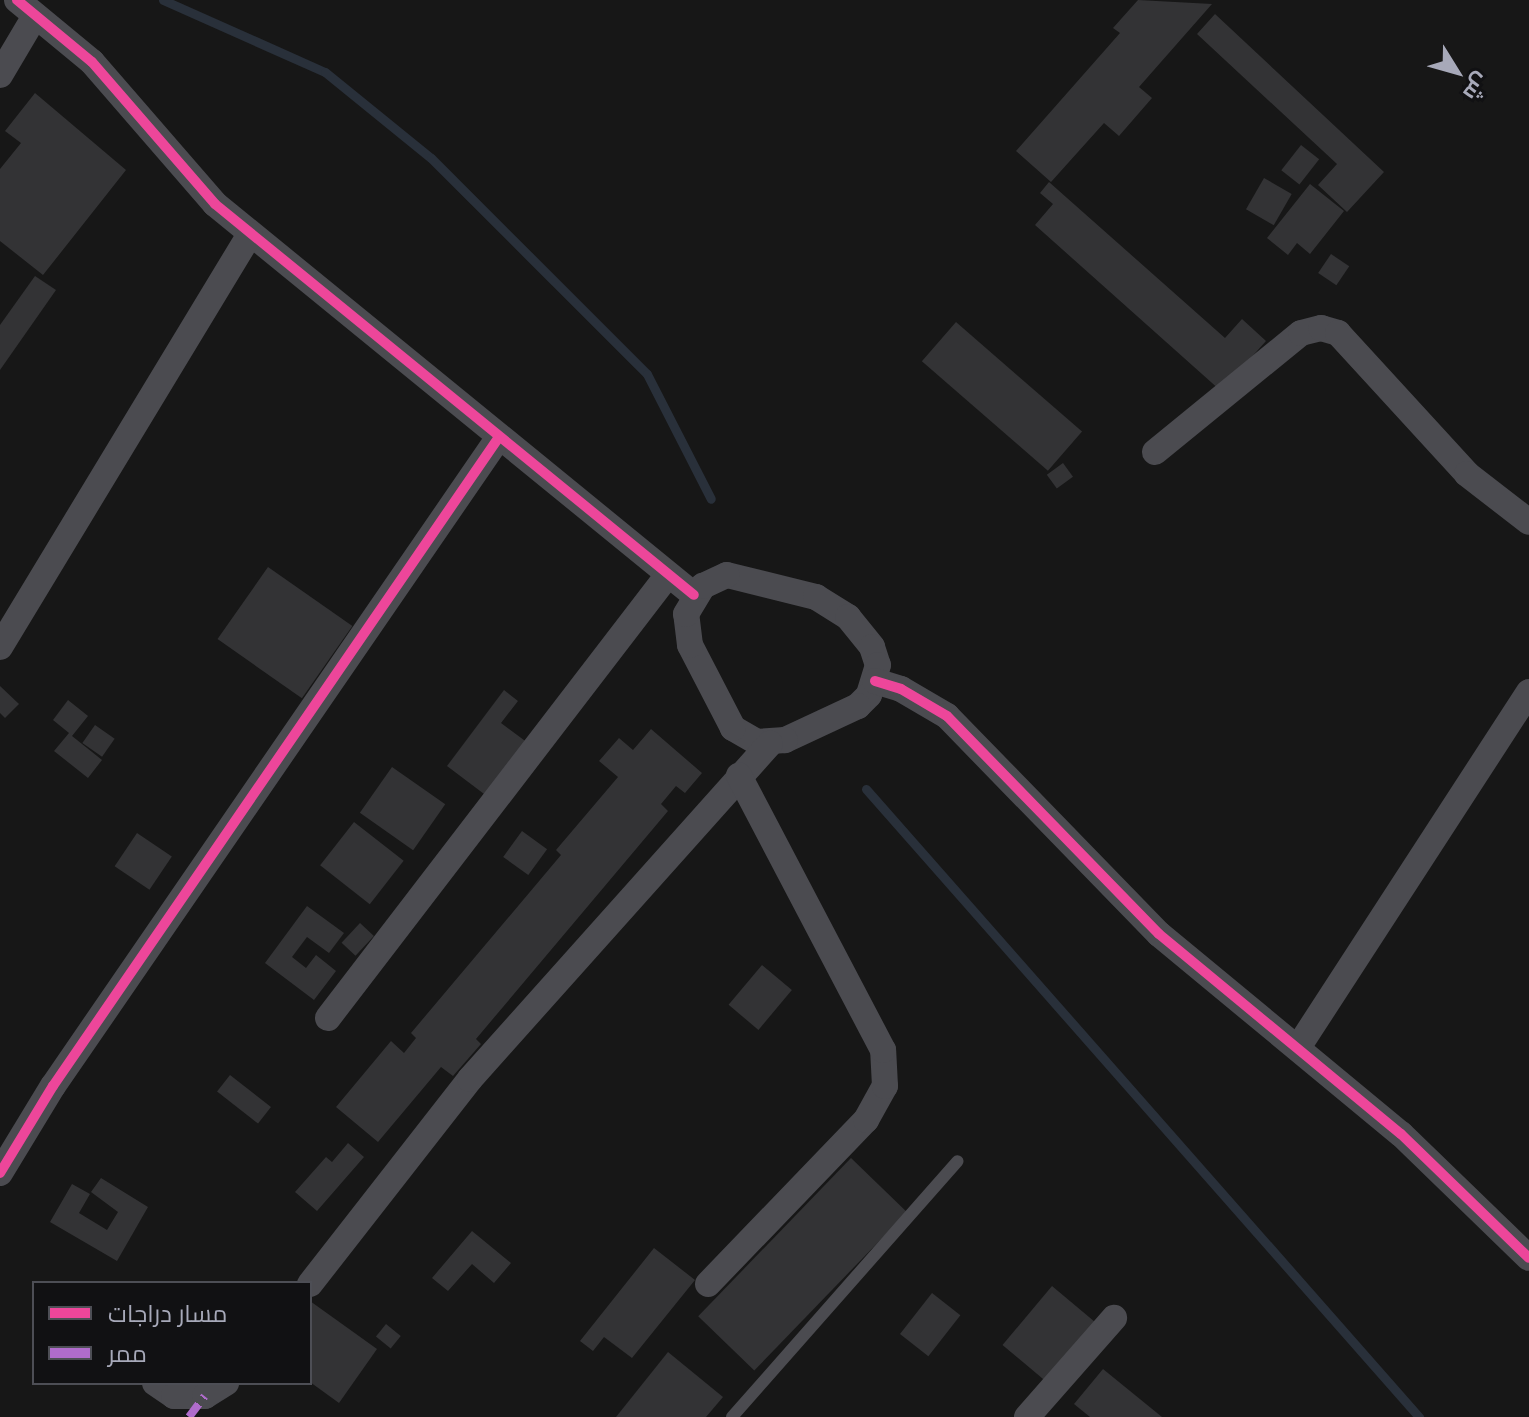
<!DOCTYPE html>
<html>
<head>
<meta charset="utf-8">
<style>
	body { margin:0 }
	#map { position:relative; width:1529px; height:1417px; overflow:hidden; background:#171717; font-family:Montserrat,Cairo,sans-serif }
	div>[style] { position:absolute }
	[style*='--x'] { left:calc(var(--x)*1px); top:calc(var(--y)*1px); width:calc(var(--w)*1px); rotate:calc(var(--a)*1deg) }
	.stream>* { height:9px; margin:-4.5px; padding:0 4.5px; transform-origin:4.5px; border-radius:4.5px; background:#29303a }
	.building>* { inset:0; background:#333335; transform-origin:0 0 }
	.lane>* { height:12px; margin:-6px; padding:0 6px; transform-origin:6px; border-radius:6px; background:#4b4b50 }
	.street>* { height:26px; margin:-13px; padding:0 13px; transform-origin:13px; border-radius:13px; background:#4b4b50 }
	.quiet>* { height:8px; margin-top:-4px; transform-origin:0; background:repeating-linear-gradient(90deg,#b06ccc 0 16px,transparent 0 24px) }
	.cycleway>* { height:10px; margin:-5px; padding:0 5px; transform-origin:5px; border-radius:5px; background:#ed469a }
	span { translate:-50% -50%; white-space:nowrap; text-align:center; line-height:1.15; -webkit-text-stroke:8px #111113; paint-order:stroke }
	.legend { position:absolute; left:32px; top:1281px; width:280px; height:104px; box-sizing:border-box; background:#111113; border:2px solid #4d4e55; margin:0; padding:10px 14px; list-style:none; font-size:24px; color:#a7a9b9 }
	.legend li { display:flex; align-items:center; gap:16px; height:40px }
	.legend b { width:40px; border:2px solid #4d4e55 }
	.north { position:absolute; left:1417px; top:32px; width:80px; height:80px; -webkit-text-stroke:6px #111113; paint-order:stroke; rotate:127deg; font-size:22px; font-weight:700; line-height:32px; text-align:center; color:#a7a9b9 }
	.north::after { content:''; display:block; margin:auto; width:28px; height:36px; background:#a7a9b9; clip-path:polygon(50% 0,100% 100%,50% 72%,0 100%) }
</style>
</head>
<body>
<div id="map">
	<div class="stream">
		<i style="--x:163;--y:0;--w:177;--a:24"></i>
		<i style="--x:325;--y:72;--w:136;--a:39.1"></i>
		<i style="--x:431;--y:158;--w:305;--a:45"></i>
		<i style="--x:647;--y:374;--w:140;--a:62.9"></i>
		<i style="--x:866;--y:789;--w:837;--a:48.63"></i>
	</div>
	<div class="building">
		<i style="clip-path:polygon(1138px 0,1212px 4px,1139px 87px,1152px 98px,1119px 136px,1104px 123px,1051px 182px,1016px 151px,1120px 33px,1113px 28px)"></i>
		<i style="clip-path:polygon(1215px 14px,1384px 172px,1347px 212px,1318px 185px,1337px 164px,1197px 34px)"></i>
		<i style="clip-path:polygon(35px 93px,126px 170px,43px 275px,0 241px,0 169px,21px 143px,5px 131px)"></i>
		<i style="left:1301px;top:145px;width:23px;height:32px;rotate:38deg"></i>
		<i style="left:1264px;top:178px;width:32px;height:36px;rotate:30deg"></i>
		<i style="clip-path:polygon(1049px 182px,1225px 338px,1242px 319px,1266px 341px,1221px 391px,1035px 225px,1053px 204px,1040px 193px)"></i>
		<i style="clip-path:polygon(1310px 184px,1344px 211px,1310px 254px,1297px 243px,1288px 255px,1267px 238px)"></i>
		<i style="left:1331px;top:254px;width:22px;height:23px;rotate:34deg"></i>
		<i style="clip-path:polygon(35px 276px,56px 290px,0 370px,0 325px)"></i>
		<i style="left:956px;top:322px;width:167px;height:52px;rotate:41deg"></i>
		<i style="left:1063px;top:463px;width:17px;height:20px;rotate:54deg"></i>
		<i style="left:268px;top:567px;width:103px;height:88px;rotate:35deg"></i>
		<i style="clip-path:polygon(0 686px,19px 704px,5px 718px,0 713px)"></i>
		<i style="clip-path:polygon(504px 690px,518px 701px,501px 723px,532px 746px,492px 800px,447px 766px)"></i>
		<i style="clip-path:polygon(68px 700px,88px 716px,72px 736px,102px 760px,88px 778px,54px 751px,69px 733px,53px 720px)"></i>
		<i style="left:95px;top:725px;width:24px;height:22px;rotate:35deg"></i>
		<i style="clip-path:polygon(651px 729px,702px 773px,685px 793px,676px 786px,661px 804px,668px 811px,476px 1039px,481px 1044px,453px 1076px,441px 1067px,378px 1142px,336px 1107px,391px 1041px,404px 1053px,416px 1038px,411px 1033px,561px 855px,556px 850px,618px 777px,599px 761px,619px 738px,633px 750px)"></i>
		<i style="left:392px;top:767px;width:65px;height:56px;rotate:35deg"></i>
		<i style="left:354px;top:822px;width:63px;height:55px;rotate:38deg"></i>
		<i style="left:522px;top:831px;width:31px;height:32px;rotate:36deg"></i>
		<i style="left:137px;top:833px;width:42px;height:40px;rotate:34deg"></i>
		<i style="clip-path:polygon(307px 906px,344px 933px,329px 953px,307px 937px,292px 957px,306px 968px,316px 955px,336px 971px,314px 1000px,265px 963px)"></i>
		<i style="left:360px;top:923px;width:19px;height:27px;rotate:43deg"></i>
		<i style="left:762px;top:965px;width:39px;height:52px;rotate:40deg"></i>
		<i style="left:230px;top:1075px;width:52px;height:21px;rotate:38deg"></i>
		<i style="clip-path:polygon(348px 1143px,364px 1157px,317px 1211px,295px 1192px,326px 1157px,332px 1162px)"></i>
		<i style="left:851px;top:1158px;width:78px;height:220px;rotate:44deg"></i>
		<i style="clip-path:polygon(101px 1178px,148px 1207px,117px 1261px,50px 1222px,72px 1184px,90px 1194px,79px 1213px,107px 1230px,118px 1212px,91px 1192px)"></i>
		<i style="clip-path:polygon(472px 1231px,511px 1263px,494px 1283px,472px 1264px,448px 1291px,432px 1278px)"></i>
		<i style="clip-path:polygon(654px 1248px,695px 1280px,632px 1358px,604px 1337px,593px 1351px,580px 1341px)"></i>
		<i style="left:1052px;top:1286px;width:60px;height:77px;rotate:40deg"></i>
		<i style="left:932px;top:1293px;width:36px;height:52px;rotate:38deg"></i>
		<i style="clip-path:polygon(310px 1301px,377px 1349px,339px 1403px,310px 1382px)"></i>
		<i style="left:386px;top:1324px;width:19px;height:16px;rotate:39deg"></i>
		<i style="clip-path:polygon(668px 1352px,723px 1397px,706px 1417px,616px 1417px)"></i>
		<i style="clip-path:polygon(1103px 1369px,1162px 1417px,1090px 1417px,1074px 1404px)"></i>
	</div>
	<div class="lane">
		<i style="--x:732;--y:1417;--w:341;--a:-48.6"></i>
	</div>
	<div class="street">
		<i style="--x:17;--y:0;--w:97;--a:39.6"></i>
		<i style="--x:92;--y:62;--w:188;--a:49.1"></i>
		<i style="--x:215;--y:204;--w:618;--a:39.22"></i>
		<i style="--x:0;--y:75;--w:69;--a:-59.3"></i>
		<i style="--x:1155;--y:452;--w:188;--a:-39.2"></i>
		<i style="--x:1301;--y:333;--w:21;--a:-14"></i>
		<i style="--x:1321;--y:328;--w:18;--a:16"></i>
		<i style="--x:1338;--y:333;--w:191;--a:47.5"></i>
		<i style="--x:1467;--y:474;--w:78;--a:37.7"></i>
		<i style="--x:727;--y:575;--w:92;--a:13.9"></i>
		<i style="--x:816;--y:597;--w:38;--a:32"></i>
		<i style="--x:848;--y:617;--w:38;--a:51"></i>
		<i style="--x:872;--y:647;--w:19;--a:72"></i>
		<i style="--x:878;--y:665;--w:31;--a:107"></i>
		<i style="--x:869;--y:695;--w:16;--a:135"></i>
		<i style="--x:858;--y:706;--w:81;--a:155"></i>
		<i style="--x:785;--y:740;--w:28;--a:176"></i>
		<i style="--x:757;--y:742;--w:28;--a:-150"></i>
		<i style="--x:733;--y:728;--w:93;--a:-117.4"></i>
		<i style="--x:690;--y:645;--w:31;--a:-97"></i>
		<i style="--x:686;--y:614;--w:33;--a:-59"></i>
		<i style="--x:703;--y:586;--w:26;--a:-25"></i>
		<i style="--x:0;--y:647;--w:482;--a:-58.8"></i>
		<i style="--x:875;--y:681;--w:27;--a:17"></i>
		<i style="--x:901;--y:689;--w:53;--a:30.4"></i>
		<i style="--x:947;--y:716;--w:304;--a:45.8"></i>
		<i style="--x:1159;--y:934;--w:314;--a:39.6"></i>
		<i style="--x:1401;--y:1134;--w:178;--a:44.1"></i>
		<i style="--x:328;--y:1018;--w:557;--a:-52.51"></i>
		<i style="--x:1299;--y:1046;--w:422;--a:-57"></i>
		<i style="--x:0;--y:1173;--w:102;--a:-58.7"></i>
		<i style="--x:53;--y:1086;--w:784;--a:-55.5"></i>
		<i style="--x:310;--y:1284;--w:260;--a:-52"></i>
		<i style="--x:470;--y:1079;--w:450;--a:-48.2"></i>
		<i style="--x:708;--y:1284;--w:228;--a:-46.1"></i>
		<i style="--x:866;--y:1120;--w:39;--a:-61"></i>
		<i style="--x:885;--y:1086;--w:36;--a:-93"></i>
		<i style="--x:883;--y:1050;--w:310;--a:-117.7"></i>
		<i style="--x:155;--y:1383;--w:23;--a:34"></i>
		<i style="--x:174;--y:1396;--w:31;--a:0"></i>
		<i style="--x:205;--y:1396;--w:25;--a:-32"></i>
		<i style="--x:1027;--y:1417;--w:132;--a:-48.7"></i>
	</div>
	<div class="quiet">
		<i style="--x:189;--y:1417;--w:26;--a:-53"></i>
	</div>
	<div class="cycleway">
		<i style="--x:17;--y:0;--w:97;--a:39.6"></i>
		<i style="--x:92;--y:62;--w:188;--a:49.1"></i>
		<i style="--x:215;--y:204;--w:618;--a:39.22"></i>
		<i style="--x:875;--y:681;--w:27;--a:17"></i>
		<i style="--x:901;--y:689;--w:53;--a:30.4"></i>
		<i style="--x:947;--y:716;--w:304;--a:45.8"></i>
		<i style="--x:1159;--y:934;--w:314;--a:39.6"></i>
		<i style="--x:1401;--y:1134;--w:178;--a:44.1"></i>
		<i style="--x:0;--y:1173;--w:102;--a:-58.7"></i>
		<i style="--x:53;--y:1086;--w:784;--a:-55.5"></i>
	</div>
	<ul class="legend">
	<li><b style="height:10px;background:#ed469a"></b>مسار دراجات</li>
	<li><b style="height:10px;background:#b06ccc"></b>ممر</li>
	</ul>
	<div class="north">ش</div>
</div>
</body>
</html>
